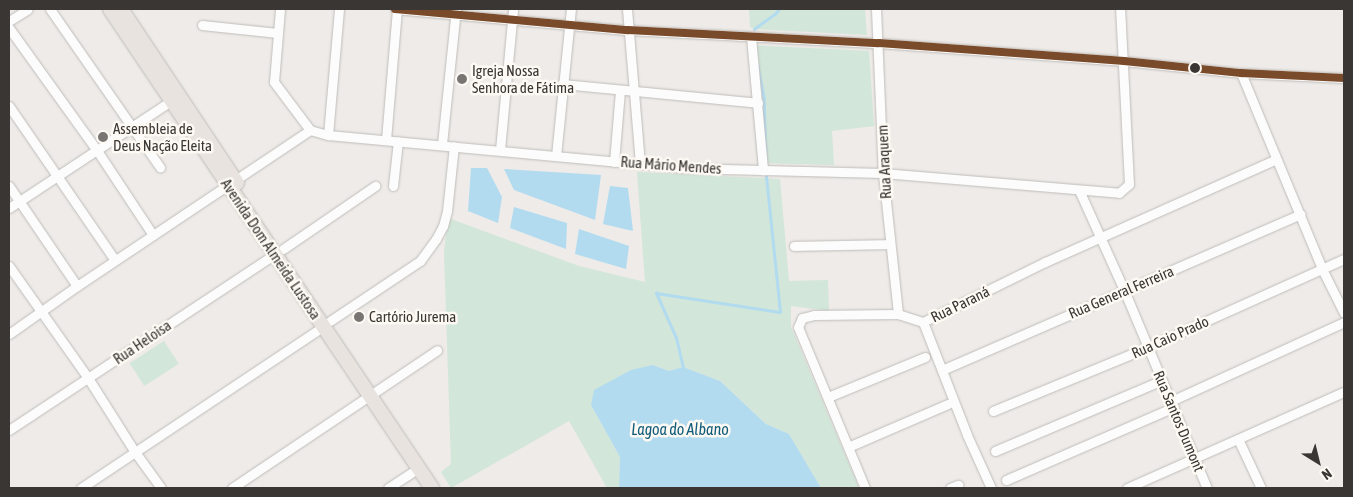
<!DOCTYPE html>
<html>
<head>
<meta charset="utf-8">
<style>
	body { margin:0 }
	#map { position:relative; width:1353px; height:497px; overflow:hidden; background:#eeebe8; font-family:"Asap Condensed",sans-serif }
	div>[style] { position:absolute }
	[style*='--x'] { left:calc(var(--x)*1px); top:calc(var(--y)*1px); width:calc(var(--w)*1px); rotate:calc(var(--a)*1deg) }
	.green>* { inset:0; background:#d2e6d9; transform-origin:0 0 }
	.water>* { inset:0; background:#b2dbf0 }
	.stream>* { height:2.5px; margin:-1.25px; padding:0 1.25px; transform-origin:1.25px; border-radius:1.25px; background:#b2dbf0 }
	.roads { filter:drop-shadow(0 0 1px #bfbcb9) drop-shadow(0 0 1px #bfbcb9) }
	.minor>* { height:9px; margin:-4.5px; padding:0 4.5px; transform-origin:4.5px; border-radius:4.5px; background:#fcfcfc }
	.primary>* { height:14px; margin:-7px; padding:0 7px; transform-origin:7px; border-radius:7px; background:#e8e3df }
	.bus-1>* { height:8px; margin:-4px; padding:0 4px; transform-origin:4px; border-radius:4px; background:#7a4b2a }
	.dots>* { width:14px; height:14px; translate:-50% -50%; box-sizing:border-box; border:2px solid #fef9f3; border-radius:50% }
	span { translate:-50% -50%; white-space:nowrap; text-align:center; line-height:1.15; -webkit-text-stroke:5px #fef9f3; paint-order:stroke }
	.poi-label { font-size:15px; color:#393634 }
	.left { translate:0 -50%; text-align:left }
	.street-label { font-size:15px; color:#393634 }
	.water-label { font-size:16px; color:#115c7b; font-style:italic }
	.frame { position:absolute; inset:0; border:10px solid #393634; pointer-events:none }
	.north { position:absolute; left:1293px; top:437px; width:50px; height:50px; -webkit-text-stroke:4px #fef9f3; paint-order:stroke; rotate:144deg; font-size:14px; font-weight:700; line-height:20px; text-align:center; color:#393634 }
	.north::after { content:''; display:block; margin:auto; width:18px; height:22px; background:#393634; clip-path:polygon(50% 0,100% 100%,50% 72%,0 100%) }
</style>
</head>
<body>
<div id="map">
	<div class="green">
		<i style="clip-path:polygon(749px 9px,865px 9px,867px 35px,754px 29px,750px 27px)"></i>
		<i style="clip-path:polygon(748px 45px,869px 51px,874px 126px,832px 131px,834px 165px,758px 163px)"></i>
		<i style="clip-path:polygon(637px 172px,780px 179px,789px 281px,828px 280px,829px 311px,791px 306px,791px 327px,859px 488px,821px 488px,789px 434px,766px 424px,720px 381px,683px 367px,669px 371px,653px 365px,591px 405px,620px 457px,619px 488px,607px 488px,569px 421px,451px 488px,441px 472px,451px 464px,444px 251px,448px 218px,579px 266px,645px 282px)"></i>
		<i style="left:164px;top:341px;width:27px;height:41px;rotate:57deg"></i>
	</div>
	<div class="water">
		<i style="clip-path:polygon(471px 168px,487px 168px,502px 197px,498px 223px,468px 211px)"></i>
		<i style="clip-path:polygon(504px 169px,601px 175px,595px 220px,514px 190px)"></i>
		<i style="clip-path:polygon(610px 186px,628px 188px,633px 231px,603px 224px)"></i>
		<i style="clip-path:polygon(514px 207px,567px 223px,566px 249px,510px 228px)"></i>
		<i style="clip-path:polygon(579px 229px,629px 246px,626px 269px,575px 254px)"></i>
		<i style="clip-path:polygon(653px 365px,669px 371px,683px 367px,720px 381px,766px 424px,789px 434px,821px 488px,619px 488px,620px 457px,591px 405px,594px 390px,631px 370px)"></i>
	</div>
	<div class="stream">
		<i style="--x:754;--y:29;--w:26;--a:-36"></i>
		<i style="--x:775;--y:14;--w:6;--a:-51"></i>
		<i style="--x:758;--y:66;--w:32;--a:79"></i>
		<i style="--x:764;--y:97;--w:60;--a:88.1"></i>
		<i style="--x:683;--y:368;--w:31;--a:-103"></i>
		<i style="--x:676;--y:338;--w:49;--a:-114"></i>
		<i style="--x:656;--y:293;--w:125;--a:8.7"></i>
		<i style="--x:780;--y:312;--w:136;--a:-95.9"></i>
	</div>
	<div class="roads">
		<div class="minor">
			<i style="--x:50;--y:9;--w:193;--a:55.2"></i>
			<i style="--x:280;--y:9;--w:73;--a:94.7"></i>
			<i style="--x:274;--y:82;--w:60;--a:53.1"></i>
			<i style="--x:395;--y:9;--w:234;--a:5.2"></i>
			<i style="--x:628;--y:30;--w:251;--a:3"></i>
			<i style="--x:879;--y:43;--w:246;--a:4.2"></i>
			<i style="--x:1124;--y:61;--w:118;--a:5.9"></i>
			<i style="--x:1241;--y:73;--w:103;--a:2.8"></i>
			<i style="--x:627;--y:9;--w:156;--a:85.2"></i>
			<i style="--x:876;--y:9;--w:164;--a:87.6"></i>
			<i style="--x:883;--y:173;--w:142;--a:83.9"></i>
			<i style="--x:9;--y:21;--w:22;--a:-32"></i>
			<i style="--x:202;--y:25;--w:76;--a:6"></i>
			<i style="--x:9;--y:28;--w:149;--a:54.3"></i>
			<i style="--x:96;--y:149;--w:103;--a:56.5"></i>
			<i style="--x:751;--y:37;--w:134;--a:84.8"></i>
			<i style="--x:1241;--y:73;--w:212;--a:67.5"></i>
			<i style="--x:1322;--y:269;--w:49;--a:63.4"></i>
			<i style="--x:562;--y:84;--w:197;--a:5.5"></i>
			<i style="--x:9;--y:106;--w:187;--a:55.5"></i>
			<i style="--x:328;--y:135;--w:126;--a:-85"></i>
			<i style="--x:386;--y:140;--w:131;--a:-85.2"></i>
			<i style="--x:442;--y:144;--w:136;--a:-84.1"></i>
			<i style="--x:500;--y:150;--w:142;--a:-84.7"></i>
			<i style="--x:556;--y:156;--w:148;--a:-84.2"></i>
			<i style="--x:614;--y:162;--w:72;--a:-85.2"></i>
			<i style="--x:9;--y:186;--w:121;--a:55.8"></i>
			<i style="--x:393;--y:186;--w:45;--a:-83.7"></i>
			<i style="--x:1079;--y:190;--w:110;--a:65.8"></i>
			<i style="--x:1124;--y:290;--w:215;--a:67.3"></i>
			<i style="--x:9;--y:208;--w:199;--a:-33.5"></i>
			<i style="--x:794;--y:246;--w:96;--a:-1.2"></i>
			<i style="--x:283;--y:249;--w:112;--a:-34.4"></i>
			<i style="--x:9;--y:266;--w:137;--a:54.8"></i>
			<i style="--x:88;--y:378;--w:88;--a:57.6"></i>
			<i style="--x:135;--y:452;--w:44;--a:54.2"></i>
			<i style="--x:330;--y:321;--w:108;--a:-33.7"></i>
			<i style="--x:420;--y:261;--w:27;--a:-54"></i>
			<i style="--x:436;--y:239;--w:15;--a:-62"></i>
			<i style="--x:443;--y:226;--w:16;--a:-75"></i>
			<i style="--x:447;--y:211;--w:65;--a:-83.9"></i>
			<i style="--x:923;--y:322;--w:121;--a:68.7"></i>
			<i style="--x:967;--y:435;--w:58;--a:65.6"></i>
			<i style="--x:9;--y:334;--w:83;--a:-35.2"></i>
			<i style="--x:77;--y:286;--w:280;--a:-33.8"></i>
			<i style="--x:310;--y:130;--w:19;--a:16"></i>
			<i style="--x:328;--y:135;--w:355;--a:5.3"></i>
			<i style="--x:681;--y:168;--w:202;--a:1.4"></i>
			<i style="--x:883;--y:173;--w:237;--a:4.8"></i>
			<i style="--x:1119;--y:193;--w:13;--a:-42"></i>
			<i style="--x:1129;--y:184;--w:175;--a:-92.9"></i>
			<i style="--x:942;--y:370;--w:391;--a:-23.5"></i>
			<i style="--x:828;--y:397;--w:105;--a:-22.4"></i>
			<i style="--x:1171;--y:401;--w:190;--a:-24.5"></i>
			<i style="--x:993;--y:411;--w:168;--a:-22.4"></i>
			<i style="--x:1148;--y:347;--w:215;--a:-24.2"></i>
			<i style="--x:9;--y:430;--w:319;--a:-33.5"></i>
			<i style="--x:1238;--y:439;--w:54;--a:64.9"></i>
			<i style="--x:848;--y:447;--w:109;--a:-23.3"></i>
			<i style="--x:995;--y:451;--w:181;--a:-23"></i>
			<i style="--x:1006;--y:480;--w:183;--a:-23.5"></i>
			<i style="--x:81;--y:488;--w:292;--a:-33.7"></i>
			<i style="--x:232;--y:488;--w:247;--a:-33.9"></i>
			<i style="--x:388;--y:488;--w:37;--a:-33"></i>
			<i style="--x:865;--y:488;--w:174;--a:-112.6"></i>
			<i style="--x:798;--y:327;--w:10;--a:-66"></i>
			<i style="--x:802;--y:318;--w:12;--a:-14"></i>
			<i style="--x:814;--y:315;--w:84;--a:-0.7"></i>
			<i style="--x:898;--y:314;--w:26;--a:18"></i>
			<i style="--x:923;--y:322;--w:136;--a:-26.2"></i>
			<i style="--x:1045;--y:262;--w:253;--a:-24"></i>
			<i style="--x:950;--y:488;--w:9;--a:-21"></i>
			<i style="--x:1127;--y:488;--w:237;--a:-23.9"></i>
		</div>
		<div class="primary">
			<i style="--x:110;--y:9;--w:577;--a:56.09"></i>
			<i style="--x:121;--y:9;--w:209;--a:56.3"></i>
		</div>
	</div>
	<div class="bus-1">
		<i style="--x:395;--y:9;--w:234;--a:5.2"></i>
		<i style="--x:628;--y:30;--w:251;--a:3"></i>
		<i style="--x:879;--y:43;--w:246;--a:4.2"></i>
		<i style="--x:1124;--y:61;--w:118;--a:5.9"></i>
		<i style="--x:1241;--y:73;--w:103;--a:2.8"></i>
	</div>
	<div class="dots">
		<i style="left:1195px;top:68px;background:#393634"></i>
		<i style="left:462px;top:79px;background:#787573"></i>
		<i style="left:103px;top:137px;background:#787573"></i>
		<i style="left:359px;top:317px;background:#787573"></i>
	</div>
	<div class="poi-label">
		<span class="left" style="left:472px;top:79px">Igreja Nossa<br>Senhora de Fátima</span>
		<span class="left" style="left:113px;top:137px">Assembleia de<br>Deus Nação Eleita</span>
		<span class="left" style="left:369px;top:317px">Cartório Jurema</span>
	</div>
	<div class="street-label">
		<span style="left:884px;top:162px;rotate:-93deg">Rua Araquem</span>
		<span style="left:671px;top:165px;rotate:4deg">Rua Mário Mendes</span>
		<span style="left:271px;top:249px;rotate:56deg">Avenida Dom Almeida Lustosa</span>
		<span style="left:1121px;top:292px;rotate:-23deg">Rua General Ferreira</span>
		<span style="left:960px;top:304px;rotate:-26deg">Rua Paraná</span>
		<span style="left:1170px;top:337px;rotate:-24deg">Rua Caio Prado</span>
		<span style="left:142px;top:342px;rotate:-34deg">Rua Heloisa</span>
		<span style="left:1179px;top:421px;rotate:67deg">Rua Santos Dumont</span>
	</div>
	<div class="water-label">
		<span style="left:680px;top:429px">Lagoa do Albano</span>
	</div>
	<div class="frame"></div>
	<div class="north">N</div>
</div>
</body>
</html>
